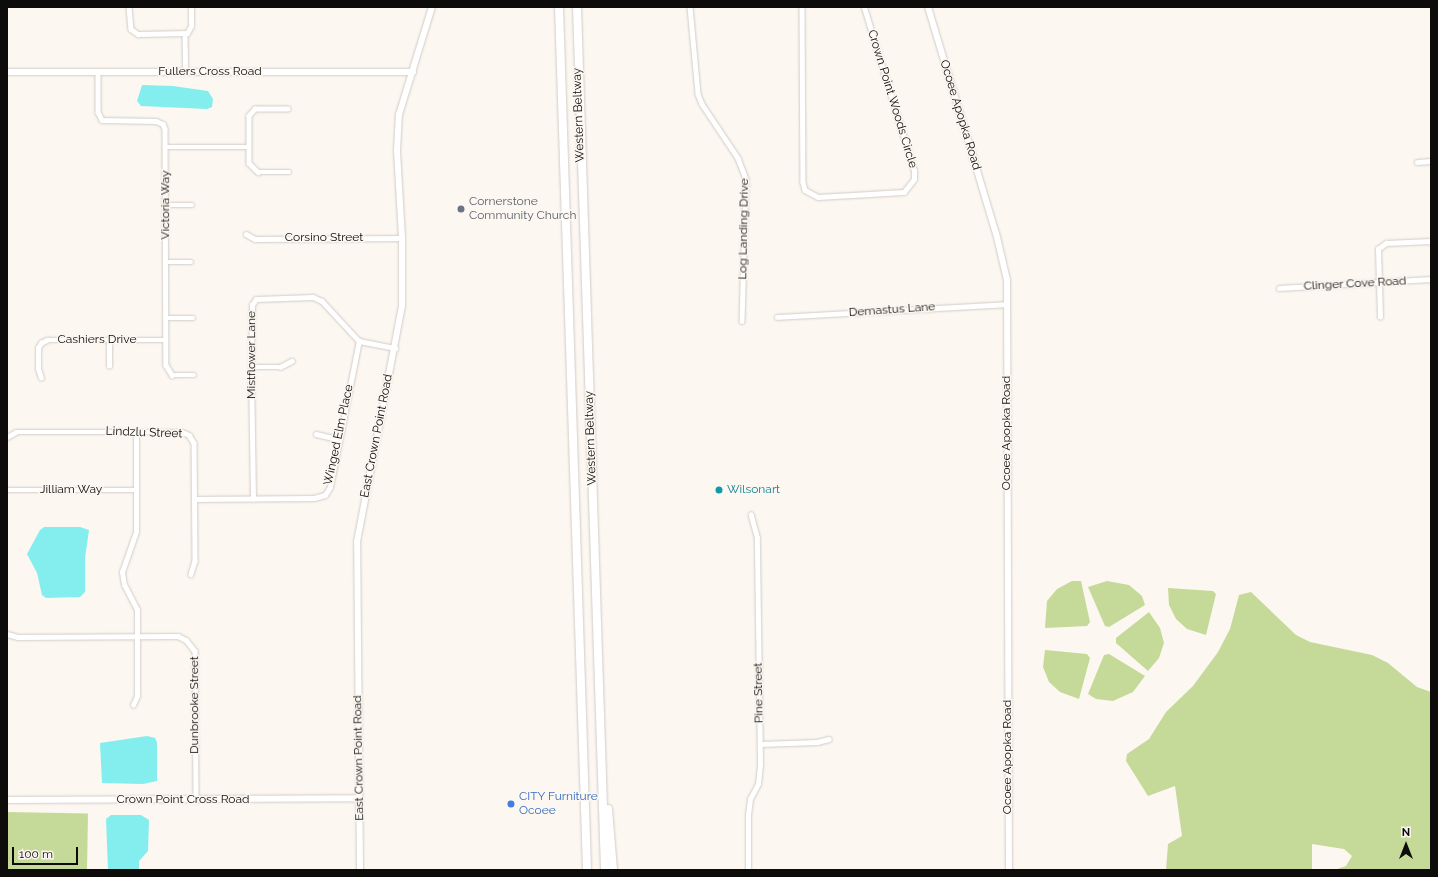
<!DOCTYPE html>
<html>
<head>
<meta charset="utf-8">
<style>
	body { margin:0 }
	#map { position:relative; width:1438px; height:877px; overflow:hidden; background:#fcf7f1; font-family:Raleway,sans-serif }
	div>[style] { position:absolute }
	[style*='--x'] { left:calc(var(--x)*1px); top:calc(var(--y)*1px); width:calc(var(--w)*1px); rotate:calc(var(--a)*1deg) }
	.green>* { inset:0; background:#c5da99; transform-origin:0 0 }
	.water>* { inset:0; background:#84eeee }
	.roads { filter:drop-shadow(0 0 1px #d1ccc6) drop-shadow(0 0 1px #d1ccc6) }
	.minor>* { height:4.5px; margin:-2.25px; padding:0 2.25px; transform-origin:2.25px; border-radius:2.25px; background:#fff }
	.tertiary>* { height:5.5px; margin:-2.75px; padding:0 2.75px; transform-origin:2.75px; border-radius:2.75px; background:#fff }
	.secondary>* { height:6px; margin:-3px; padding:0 3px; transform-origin:3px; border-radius:3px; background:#fff }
	.motorway>* { height:8px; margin:-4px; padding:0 4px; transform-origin:4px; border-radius:4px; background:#fff }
	.dots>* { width:11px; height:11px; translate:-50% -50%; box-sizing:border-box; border:2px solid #fcf7f1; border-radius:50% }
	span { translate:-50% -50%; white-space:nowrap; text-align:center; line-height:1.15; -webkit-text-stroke:3px #fcf7f1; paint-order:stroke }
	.street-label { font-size:12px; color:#0e0c0a }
	.worship-label { font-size:12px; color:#5b616d }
	.left { translate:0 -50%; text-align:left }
	.culture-label { font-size:12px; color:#0d838f }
	.shop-label { font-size:12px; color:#366cbe }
	.frame { position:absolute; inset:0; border:8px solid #0e0c0a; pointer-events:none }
	.north { position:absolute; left:1386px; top:825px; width:40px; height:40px; -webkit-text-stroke:3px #fcf7f1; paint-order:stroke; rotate:0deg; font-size:11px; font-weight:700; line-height:16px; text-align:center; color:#0e0c0a }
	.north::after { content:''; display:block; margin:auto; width:14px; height:18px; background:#0e0c0a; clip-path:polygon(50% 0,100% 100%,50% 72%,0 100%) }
	.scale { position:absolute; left:12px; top:847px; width:66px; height:18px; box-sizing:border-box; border:2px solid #0e0c0a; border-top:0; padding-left:5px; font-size:12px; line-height:14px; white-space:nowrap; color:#0e0c0a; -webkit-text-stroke:3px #fcf7f1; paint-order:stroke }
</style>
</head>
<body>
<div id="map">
	<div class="green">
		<i style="clip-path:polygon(1072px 581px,1081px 581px,1090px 622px,1087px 626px,1045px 628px,1047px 601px,1057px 589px)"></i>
		<i style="clip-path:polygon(1107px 581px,1129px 585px,1142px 596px,1145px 605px,1109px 627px,1105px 626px,1088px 587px)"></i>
		<i style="clip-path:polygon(1168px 588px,1213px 591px,1216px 594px,1206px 635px,1187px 629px,1176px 619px,1169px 605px)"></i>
		<i style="clip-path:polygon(1251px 592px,1296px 635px,1310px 642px,1372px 655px,1388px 663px,1417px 687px,1431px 692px,1431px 870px,1334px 870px,1346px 866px,1352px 856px,1344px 849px,1312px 844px,1312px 870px,1166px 870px,1168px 844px,1182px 836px,1175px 786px,1148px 796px,1126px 761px,1127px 754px,1149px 739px,1166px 712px,1193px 686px,1218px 652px,1230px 629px,1239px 595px)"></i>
		<i style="clip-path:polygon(1149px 612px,1160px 628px,1164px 643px,1159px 658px,1148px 671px,1116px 643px,1116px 638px)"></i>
		<i style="clip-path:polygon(1045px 650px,1087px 654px,1090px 658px,1079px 699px,1060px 692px,1049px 682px,1043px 667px)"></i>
		<i style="clip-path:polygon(1109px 654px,1145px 676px,1133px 692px,1113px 701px,1096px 699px,1088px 694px,1104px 655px)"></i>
		<i style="left:7px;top:812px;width:81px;height:58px;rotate:1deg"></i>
	</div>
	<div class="water">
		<i style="clip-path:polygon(142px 85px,173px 86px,208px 91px,213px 99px,212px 107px,207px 109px,141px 106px,137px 101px)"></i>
		<i style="clip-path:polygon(44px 527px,80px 527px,89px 530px,85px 558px,85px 592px,80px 597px,46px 598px,42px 595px,37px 573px,27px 554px,40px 530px)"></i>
		<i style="clip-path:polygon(147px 736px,155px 738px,157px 742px,157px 781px,143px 784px,102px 783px,100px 743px)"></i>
		<i style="clip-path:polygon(111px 815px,141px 815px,149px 820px,148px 851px,139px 861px,139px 870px,108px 870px,106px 819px)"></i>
	</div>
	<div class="roads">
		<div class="minor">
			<i style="--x:129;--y:7;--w:22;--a:85"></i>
			<i style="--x:131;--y:29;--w:9;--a:36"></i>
			<i style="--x:138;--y:34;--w:49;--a:-1.2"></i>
			<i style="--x:187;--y:33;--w:8;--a:-60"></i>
			<i style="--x:191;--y:26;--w:19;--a:-90"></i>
			<i style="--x:690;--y:7;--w:87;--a:84.7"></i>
			<i style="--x:698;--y:94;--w:11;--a:68"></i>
			<i style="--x:702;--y:104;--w:65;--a:56.3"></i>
			<i style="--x:738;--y:158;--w:22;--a:69"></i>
			<i style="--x:746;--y:179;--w:142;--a:91.6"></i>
			<i style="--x:802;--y:7;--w:175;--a:89.7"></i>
			<i style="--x:803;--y:182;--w:8;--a:76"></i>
			<i style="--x:805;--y:190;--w:15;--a:28"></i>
			<i style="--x:818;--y:197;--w:86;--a:-3.3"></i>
			<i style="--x:904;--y:192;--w:16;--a:-52"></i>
			<i style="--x:914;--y:179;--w:8;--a:-90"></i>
			<i style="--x:914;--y:171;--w:171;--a:-107"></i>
			<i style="--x:185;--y:33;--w:39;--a:89"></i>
			<i style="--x:98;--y:72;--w:40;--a:90"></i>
			<i style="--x:98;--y:112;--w:9;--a:63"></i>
			<i style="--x:102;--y:120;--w:54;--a:1.1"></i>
			<i style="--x:156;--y:121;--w:8;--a:23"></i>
			<i style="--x:163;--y:124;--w:5;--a:68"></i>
			<i style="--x:165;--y:129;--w:236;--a:89.8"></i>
			<i style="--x:166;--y:365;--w:12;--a:59"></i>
			<i style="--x:172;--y:375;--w:22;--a:0"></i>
			<i style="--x:288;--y:109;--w:33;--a:180"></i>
			<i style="--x:255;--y:109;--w:9;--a:131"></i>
			<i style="--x:249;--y:116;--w:47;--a:90"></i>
			<i style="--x:249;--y:163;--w:13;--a:45"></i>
			<i style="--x:258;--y:172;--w:31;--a:0"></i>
			<i style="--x:165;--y:147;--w:84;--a:0"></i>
			<i style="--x:1417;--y:162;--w:14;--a:-4"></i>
			<i style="--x:166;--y:205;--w:26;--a:0"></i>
			<i style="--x:246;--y:234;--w:10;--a:29"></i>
			<i style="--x:255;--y:239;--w:147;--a:-0.4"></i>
			<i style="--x:165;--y:262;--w:26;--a:0"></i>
			<i style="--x:1279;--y:288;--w:152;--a:-3.4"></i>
			<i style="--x:777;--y:317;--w:230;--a:-3.2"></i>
			<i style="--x:1380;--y:317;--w:68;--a:-91.7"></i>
			<i style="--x:1378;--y:249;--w:10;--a:-37"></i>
			<i style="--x:1386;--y:243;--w:45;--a:-2.5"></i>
			<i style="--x:166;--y:318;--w:27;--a:0"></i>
			<i style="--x:109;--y:366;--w:26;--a:-90"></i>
			<i style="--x:251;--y:367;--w:29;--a:0"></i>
			<i style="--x:280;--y:367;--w:13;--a:-27"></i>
			<i style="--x:41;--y:378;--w:9;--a:-108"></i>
			<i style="--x:38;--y:369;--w:21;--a:-90"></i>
			<i style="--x:38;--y:348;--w:6;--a:-59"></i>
			<i style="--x:41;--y:343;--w:7;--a:-27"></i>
			<i style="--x:47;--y:340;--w:119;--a:0"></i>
			<i style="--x:316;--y:434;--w:23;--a:13"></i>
			<i style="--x:7;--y:437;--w:10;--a:-29"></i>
			<i style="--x:16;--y:432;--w:166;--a:0"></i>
			<i style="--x:182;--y:432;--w:8;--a:23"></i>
			<i style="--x:189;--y:435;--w:9;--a:58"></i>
			<i style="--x:194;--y:443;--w:118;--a:89.5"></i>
			<i style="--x:195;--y:561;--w:14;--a:107"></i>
			<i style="--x:7;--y:490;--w:129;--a:0"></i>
			<i style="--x:195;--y:499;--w:119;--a:-0.5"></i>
			<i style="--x:314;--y:498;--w:11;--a:-15"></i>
			<i style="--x:325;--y:495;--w:9;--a:-58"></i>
			<i style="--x:330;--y:487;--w:149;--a:-78.8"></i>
			<i style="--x:253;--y:499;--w:132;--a:-90.9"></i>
			<i style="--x:251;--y:367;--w:62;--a:-89.1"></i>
			<i style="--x:252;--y:305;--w:7;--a:-56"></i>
			<i style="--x:256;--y:299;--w:57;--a:-2"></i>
			<i style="--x:313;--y:297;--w:10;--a:24"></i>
			<i style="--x:322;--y:301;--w:54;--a:47.2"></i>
			<i style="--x:359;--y:341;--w:37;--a:11"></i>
			<i style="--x:7;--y:634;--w:11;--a:15"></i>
			<i style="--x:18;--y:637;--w:160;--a:-0.4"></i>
			<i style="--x:178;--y:636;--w:9;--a:27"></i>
			<i style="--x:186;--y:640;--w:14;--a:51"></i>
			<i style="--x:195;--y:651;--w:149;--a:89.6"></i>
			<i style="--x:133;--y:705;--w:10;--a:-66"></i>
			<i style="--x:137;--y:696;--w:86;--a:-90"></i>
			<i style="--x:137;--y:610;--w:28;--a:-117"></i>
			<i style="--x:124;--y:585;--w:13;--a:-99"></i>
			<i style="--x:122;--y:572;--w:42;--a:-70.7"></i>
			<i style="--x:136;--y:532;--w:100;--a:-90"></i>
			<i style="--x:760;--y:744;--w:57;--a:-2"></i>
			<i style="--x:817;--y:742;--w:12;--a:-14"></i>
			<i style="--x:748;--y:870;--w:55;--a:-90"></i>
			<i style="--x:748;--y:815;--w:16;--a:-83"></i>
			<i style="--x:750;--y:799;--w:17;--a:-62"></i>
			<i style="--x:758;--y:784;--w:20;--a:-84"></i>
			<i style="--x:760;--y:764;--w:226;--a:-90.8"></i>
			<i style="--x:757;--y:538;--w:24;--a:-105"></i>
		</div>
		<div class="tertiary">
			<i style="--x:7;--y:72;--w:406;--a:0"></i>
			<i style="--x:7;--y:800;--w:353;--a:-0.3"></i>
			<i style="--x:360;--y:870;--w:328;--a:-90.5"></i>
			<i style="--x:357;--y:542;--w:239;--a:-79.2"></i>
			<i style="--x:402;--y:307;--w:69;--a:-90"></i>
			<i style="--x:402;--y:238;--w:87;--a:-93.3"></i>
			<i style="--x:397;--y:151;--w:36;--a:-87"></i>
			<i style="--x:399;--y:115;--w:113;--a:-73"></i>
		</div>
		<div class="secondary">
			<i style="--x:928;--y:7;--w:236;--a:73.3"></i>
			<i style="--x:996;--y:233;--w:48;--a:76.8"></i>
			<i style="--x:1007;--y:280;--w:590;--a:89.81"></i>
		</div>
		<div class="motorway">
			<i style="--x:559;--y:7;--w:863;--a:88.14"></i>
			<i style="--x:577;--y:7;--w:863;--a:88.14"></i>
			<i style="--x:608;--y:809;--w:61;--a:85.3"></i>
		</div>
	</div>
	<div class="dots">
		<i style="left:461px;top:209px;background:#6b7280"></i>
		<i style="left:719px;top:490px;background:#0f9aa8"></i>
		<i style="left:511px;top:804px;background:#3f7fe0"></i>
	</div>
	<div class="street-label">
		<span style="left:210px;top:72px">Fullers Cross Road</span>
		<span style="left:892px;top:99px;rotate:73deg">Crown Point Woods Circle</span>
		<span style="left:579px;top:115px;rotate:-92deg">Western Beltway</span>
		<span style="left:960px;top:115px;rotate:73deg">Ocoee Apopka Road</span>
		<span style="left:166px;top:205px;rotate:-90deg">Victoria Way</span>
		<span style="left:744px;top:229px;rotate:-89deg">Log Landing Drive</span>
		<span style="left:324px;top:238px">Corsino Street</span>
		<span style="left:1355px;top:284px;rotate:-3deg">Clinger Cove Road</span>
		<span style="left:892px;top:310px;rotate:-4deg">Demastus Lane</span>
		<span style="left:97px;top:340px">Cashiers Drive</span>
		<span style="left:252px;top:355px;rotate:-90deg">Mistflower Lane</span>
		<span style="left:144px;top:433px;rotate:2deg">Lindzlu Street</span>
		<span style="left:1007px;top:433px;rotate:-90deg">Ocoee Apopka Road</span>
		<span style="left:339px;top:435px;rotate:-78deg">Winged Elm Place</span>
		<span style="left:377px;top:436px;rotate:-79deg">East Crown Point Road</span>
		<span style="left:591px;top:438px;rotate:-92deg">Western Beltway</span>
		<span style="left:71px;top:490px">Jilliam Way</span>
		<span style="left:759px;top:693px;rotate:-91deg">Pine Street</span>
		<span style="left:195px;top:705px;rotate:-90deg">Dunbrooke Street</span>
		<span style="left:1008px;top:757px;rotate:-90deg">Ocoee Apopka Road</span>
		<span style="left:359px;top:758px;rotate:-91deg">East Crown Point Road</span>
		<span style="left:183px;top:800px">Crown Point Cross Road</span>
	</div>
	<div class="worship-label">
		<span class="left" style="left:469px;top:209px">Cornerstone<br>Community Church</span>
	</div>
	<div class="culture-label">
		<span class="left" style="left:727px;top:490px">Wilsonart</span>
	</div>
	<div class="shop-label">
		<span class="left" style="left:519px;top:804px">CITY Furniture<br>Ocoee</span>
	</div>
	<div class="frame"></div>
	<div class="north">N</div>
	<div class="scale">100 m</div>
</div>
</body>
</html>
